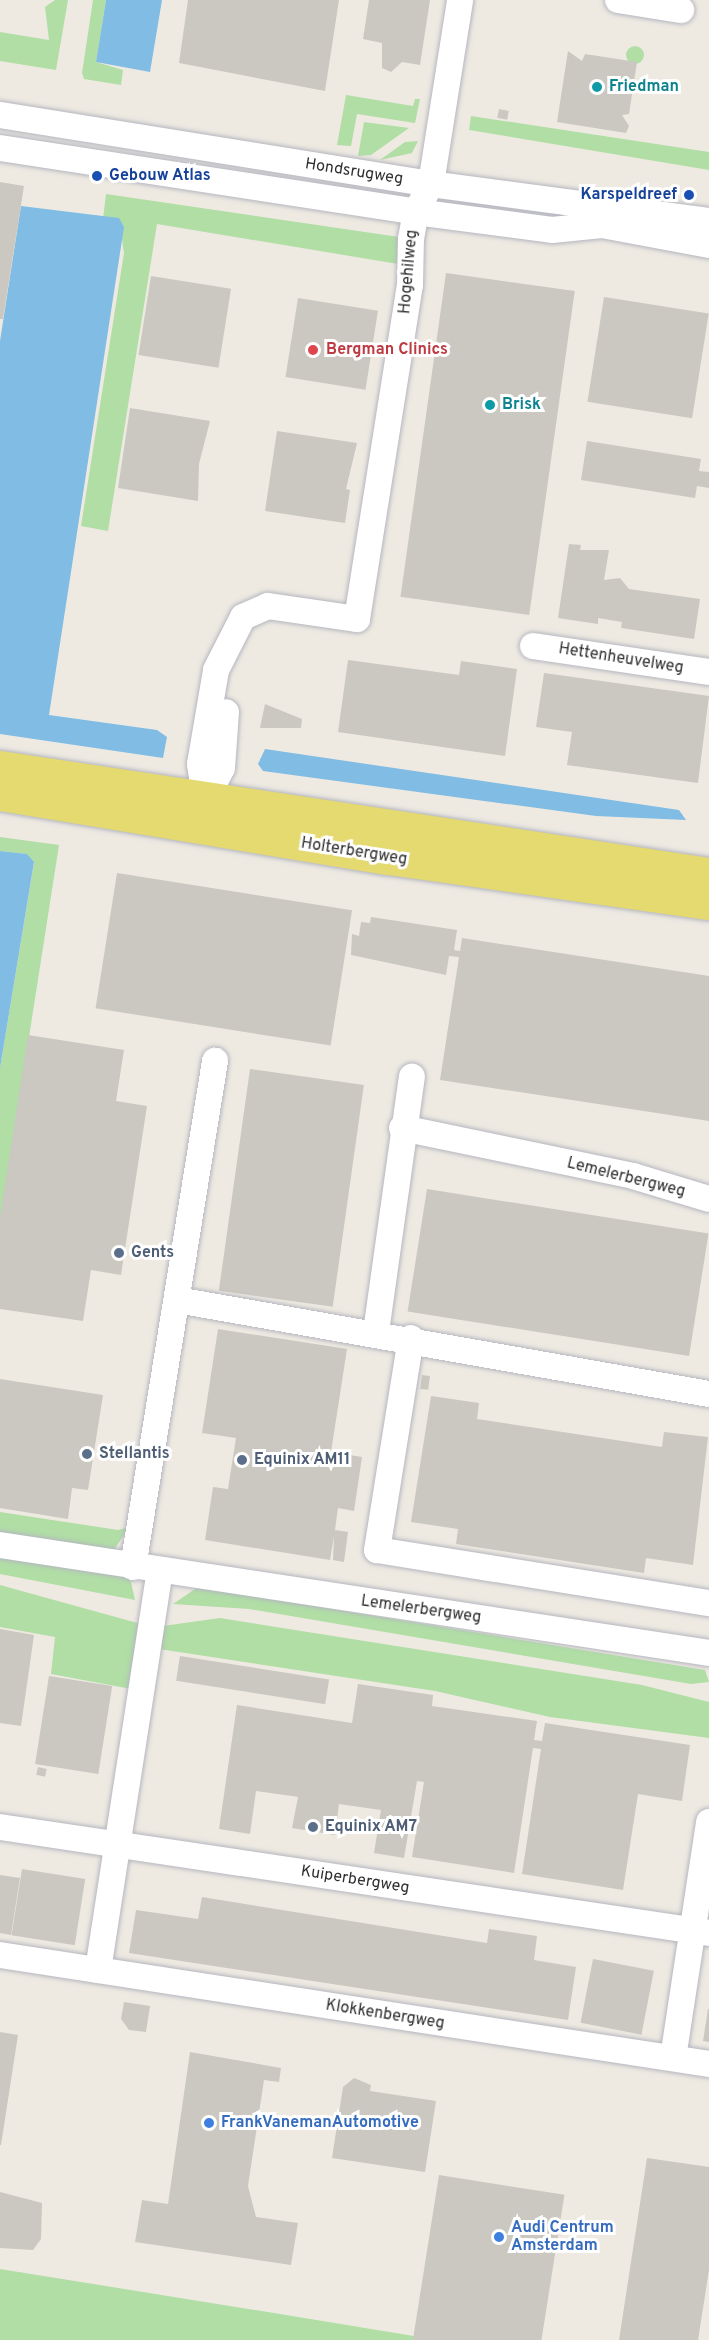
<!DOCTYPE html>
<html>
<head>
<meta charset="utf-8">
<style>
	body { margin:0 }
	#map { position:relative; width:709px; height:2340px; overflow:hidden; background:#eeeae2; font-family:Overpass,sans-serif }
	div>[style] { position:absolute }
	[style*='--x'] { left:calc(var(--x)*1px); top:calc(var(--y)*1px); width:calc(var(--w)*1px); rotate:calc(var(--a)*1deg) }
	.green>* { inset:0; background:#b0dea5 }
	.round { border-radius:50% }
	.water>* { inset:0; background:#80bce4 }
	.building>* { inset:0; background:#cac8c0; transform-origin:0 0 }
	.roads { filter:drop-shadow(0 0 2px #b5b6c0) drop-shadow(0 0 2px #b5b6c0) }
	.minor>* { height:26px; margin:-13px; padding:0 13px; transform-origin:13px; border-radius:13px; background:#fff }
	.major>* { height:33px; margin:-16.5px; padding:0 16.5px; transform-origin:16.5px; border-radius:16.5px; background:#e4da70 }
	.dots>* { width:16px; height:16px; translate:-50% -50%; box-sizing:border-box; border:3px solid #fff; border-radius:50% }
	span { translate:-50% -50%; white-space:nowrap; text-align:center; line-height:1.15; -webkit-text-stroke:6px #fff; paint-order:stroke }
	.culture-label { font-size:16px; color:#0d838f; font-weight:700 }
	.left { translate:0 -50%; text-align:left }
	.street-label { font-size:16px; color:#2e2e2e }
	.transit-label { font-size:16px; color:#164399; font-weight:700 }
	.right { translate:-100% -50%; text-align:right }
	.health-label { font-size:16px; color:#be3a42; font-weight:700 }
	.service-label { font-size:16px; color:#4e5e75; font-weight:700 }
	.shop-label { font-size:16px; color:#366cbe; font-weight:700 }
</style>
</head>
<body>
<div id="map">
	<div class="green">
		<i style="clip-path:polygon(55px 0,68px 0,56px 70px,0 61px,0 32px,49px 40px,45px 7px)"></i>
		<i style="clip-path:polygon(93px 0,106px 0,96px 62px,123px 70px,121px 85px,84px 79px,82px 73px)"></i>
		<i class="round" style="left:626px;top:46px;width:18px;height:18px"></i>
		<i style="clip-path:polygon(346px 95px,413px 106px,415px 99px,420px 99px,415px 123px,357px 114px,351px 146px,337px 145px)"></i>
		<i style="clip-path:polygon(471px 116px,709px 152px,709px 170px,469px 130px)"></i>
		<i style="clip-path:polygon(364px 122px,409px 128px,371px 155px,358px 156px)"></i>
		<i style="clip-path:polygon(418px 141px,412px 153px,380px 160px,405px 142px)"></i>
		<i style="clip-path:polygon(106px 194px,399px 237px,404px 265px,157px 224px,108px 531px,81px 526px,124px 253px,119px 219px,103px 219px)"></i>
		<i style="clip-path:polygon(0 837px,59px 845px,0 1223px,0 1068px,34px 863px,27px 854px,0 851px)"></i>
		<i style="clip-path:polygon(0 1512px,118px 1530px,129px 1527px,114px 1550px,0 1537px)"></i>
		<i style="clip-path:polygon(0 1558px,130px 1578px,135px 1600px,0 1574px)"></i>
		<i style="clip-path:polygon(0 1585px,141px 1624px,131px 1689px,51px 1674px,55px 1637px,0 1627px)"></i>
		<i style="clip-path:polygon(198px 1587px,705px 1670px,709px 1682px,691px 1684px,249px 1609px,173px 1604px)"></i>
		<i style="clip-path:polygon(220px 1618px,642px 1685px,709px 1702px,709px 1738px,550px 1717px,435px 1691px,159px 1649px,163px 1626px)"></i>
		<i style="clip-path:polygon(0 2269px,280px 2314px,438px 2340px,0 2340px)"></i>
	</div>
	<div class="water">
		<i style="clip-path:polygon(106px 0,162px 0,150px 72px,96px 62px)"></i>
		<i style="clip-path:polygon(21px 206px,119px 218px,124px 227px,49px 715px,157px 730px,167px 737px,163px 758px,0 734px,0 341px)"></i>
		<i style="clip-path:polygon(265px 749px,679px 810px,686px 820px,596px 816px,263px 771px,258px 764px)"></i>
		<i style="clip-path:polygon(0 851px,27px 854px,34px 862px,0 1068px)"></i>
	</div>
	<div class="building">
		<i style="clip-path:polygon(188px 0,339px 0,325px 91px,179px 63px)"></i>
		<i style="clip-path:polygon(369px 0,430px 0,420px 65px,402px 62px,391px 72px,382px 68px,382px 43px,363px 39px)"></i>
		<i style="clip-path:polygon(568px 51px,582px 61px,585px 54px,637px 62px,629px 114px,622px 115px,629px 126px,626px 133px,557px 122px)"></i>
		<i style="left:499px;top:109px;width:10px;height:9px;rotate:11deg"></i>
		<i style="clip-path:polygon(0 182px,24px 186px,3px 319px,0 319px)"></i>
		<i style="left:446px;top:273px;width:130px;height:327px;rotate:8deg"></i>
		<i style="left:151px;top:276px;width:81px;height:80px;rotate:9deg"></i>
		<i style="left:604px;top:297px;width:106px;height:106px;rotate:9deg"></i>
		<i style="left:298px;top:298px;width:81px;height:80px;rotate:9deg"></i>
		<i style="clip-path:polygon(130px 408px,210px 421px,199px 464px,198px 501px,118px 488px)"></i>
		<i style="clip-path:polygon(277px 431px,357px 443px,346px 489px,350px 490px,345px 523px,265px 511px)"></i>
		<i style="clip-path:polygon(587px 441px,701px 459px,699px 471px,709px 472px,709px 488px,697px 486px,695px 498px,581px 480px)"></i>
		<i style="clip-path:polygon(569px 544px,581px 545px,580px 550px,609px 550px,604px 580px,620px 578px,629px 589px,700px 599px,694px 639px,621px 628px,622px 622px,598px 618px,598px 624px,558px 618px)"></i>
		<i style="clip-path:polygon(348px 660px,459px 675px,461px 661px,517px 669px,505px 756px,338px 732px)"></i>
		<i style="clip-path:polygon(544px 673px,709px 696px,698px 783px,567px 765px,572px 732px,536px 727px)"></i>
		<i style="clip-path:polygon(265px 704px,302px 719px,301px 728px,260px 728px)"></i>
		<i style="left:117px;top:873px;width:238px;height:137px;rotate:9deg"></i>
		<i style="clip-path:polygon(371px 917px,457px 930px,454px 950px,460px 951px,462px 938px,709px 976px,709px 1121px,440px 1080px,459px 957px,449px 956px,446px 975px,351px 955px,352px 934px,359px 936px,361px 922px,370px 923px)"></i>
		<i style="clip-path:polygon(28px 1035px,124px 1050px,116px 1101px,147px 1106px,121px 1275px,91px 1270px,83px 1321px,0 1309px,0 1217px)"></i>
		<i style="left:250px;top:1069px;width:115px;height:224px;rotate:8deg"></i>
		<i style="left:427px;top:1189px;width:285px;height:124px;rotate:9deg"></i>
		<i style="clip-path:polygon(218px 1329px,347px 1349px,331px 1452px,362px 1457px,354px 1511px,338px 1508px,335px 1530px,348px 1532px,344px 1562px,333px 1560px,334px 1536px,330px 1560px,205px 1540px,213px 1487px,228px 1489px,236px 1438px,202px 1433px)"></i>
		<i style="left:422px;top:1375px;width:8px;height:14px;rotate:7deg"></i>
		<i style="clip-path:polygon(0 1379px,103px 1395px,88px 1490px,72px 1488px,68px 1519px,0 1508px)"></i>
		<i style="clip-path:polygon(431px 1396px,479px 1403px,477px 1419px,662px 1447px,664px 1432px,708px 1437px,693px 1565px,646px 1558px,644px 1573px,456px 1544px,458px 1529px,411px 1522px)"></i>
		<i style="clip-path:polygon(0 1629px,34px 1635px,21px 1726px,0 1723px)"></i>
		<i style="left:180px;top:1656px;width:151px;height:25px;rotate:9deg"></i>
		<i style="left:49px;top:1676px;width:64px;height:89px;rotate:9deg"></i>
		<i style="clip-path:polygon(358px 1684px,433px 1695px,432px 1706px,537px 1721px,534px 1740px,542px 1741px,545px 1723px,690px 1745px,682px 1801px,638px 1794px,623px 1890px,522px 1874px,541px 1749px,533px 1748px,514px 1873px,412px 1857px,424px 1782px,417px 1781px,404px 1858px,374px 1853px,381px 1810px,339px 1804px,335px 1835px,292px 1828px,298px 1797px,292px 1796px,256px 1791px,250px 1834px,219px 1829px,237px 1705px,352px 1723px)"></i>
		<i style="left:38px;top:1767px;width:9px;height:8px;rotate:13deg"></i>
		<i style="left:22px;top:1869px;width:64px;height:67px;rotate:9deg"></i>
		<i style="clip-path:polygon(0 1875px,20px 1878px,11px 1935px,0 1933px)"></i>
		<i style="clip-path:polygon(202px 1897px,487px 1943px,489px 1929px,537px 1936px,534px 1960px,576px 1967px,568px 2020px,129px 1953px,136px 1910px,198px 1919px)"></i>
		<i style="left:593px;top:1959px;width:62px;height:65px;rotate:11deg"></i>
		<i style="clip-path:polygon(124px 2002px,150px 2006px,146px 2032px,129px 2030px,121px 2019px)"></i>
		<i style="clip-path:polygon(708px 2009px,709px 2009px,709px 2042px,703px 2041px)"></i>
		<i style="clip-path:polygon(0 2032px,18px 2035px,1px 2145px,0 2145px)"></i>
		<i style="clip-path:polygon(190px 2052px,281px 2068px,279px 2082px,264px 2080px,248px 2186px,256px 2217px,298px 2223px,291px 2265px,135px 2242px,142px 2200px,168px 2204px)"></i>
		<i style="clip-path:polygon(354px 2078px,371px 2085px,370px 2091px,436px 2101px,425px 2172px,332px 2158px,343px 2087px)"></i>
		<i style="clip-path:polygon(647px 2158px,709px 2167px,709px 2270px,698px 2340px,619px 2340px)"></i>
		<i style="left:439px;top:2175px;width:127px;height:167px;rotate:9deg"></i>
		<i style="clip-path:polygon(0 2192px,42px 2203px,41px 2239px,33px 2250px,0 2248px)"></i>
	</div>
	<div class="roads">
		<div class="minor">
			<i style="--x:618;--y:0;--w:64;--a:9"></i>
			<i style="--x:0;--y:115;--w:436;--a:9.1"></i>
			<i style="--x:431;--y:184;--w:280;--a:7.6"></i>
			<i style="--x:0;--y:148;--w:421;--a:8.7"></i>
			<i style="--x:416;--y:212;--w:137;--a:7.5"></i>
			<i style="--x:552;--y:230;--w:50;--a:-5.7"></i>
			<i style="--x:602;--y:225;--w:109;--a:10.6"></i>
			<i style="--x:533;--y:646;--w:178;--a:8.4"></i>
			<i style="--x:205;--y:796;--w:32;--a:-99"></i>
			<i style="--x:200;--y:764;--w:95;--a:-80.3"></i>
			<i style="--x:216;--y:670;--w:59;--a:-63"></i>
			<i style="--x:243;--y:617;--w:27;--a:-24"></i>
			<i style="--x:268;--y:606;--w:90;--a:8.3"></i>
			<i style="--x:357;--y:619;--w:338;--a:-81"></i>
			<i style="--x:410;--y:285;--w:46;--a:-88.8"></i>
			<i style="--x:411;--y:239;--w:27;--a:-80"></i>
			<i style="--x:416;--y:212;--w:32;--a:-62"></i>
			<i style="--x:431;--y:184;--w:186;--a:-81"></i>
			<i style="--x:204;--y:803;--w:39;--a:-63"></i>
			<i style="--x:222;--y:768;--w:56;--a:-85.9"></i>
			<i style="--x:402;--y:1128;--w:236;--a:11.7"></i>
			<i style="--x:633;--y:1176;--w:79;--a:16.8"></i>
			<i style="--x:177;--y:1300;--w:540;--a:10.02"></i>
			<i style="--x:376;--y:1332;--w:258;--a:-82"></i>
			<i style="--x:411;--y:1338;--w:215;--a:99.1"></i>
			<i style="--x:377;--y:1550;--w:336;--a:9.1"></i>
			<i style="--x:0;--y:1545;--w:717;--a:8.66"></i>
			<i style="--x:133;--y:1567;--w:513;--a:-80.79"></i>
			<i style="--x:0;--y:1827;--w:717;--a:8.5"></i>
			<i style="--x:0;--y:1955;--w:717;--a:8.74"></i>
			<i style="--x:98;--y:1970;--w:404;--a:-81.2"></i>
			<i style="--x:673;--y:2058;--w:239;--a:-81.3"></i>
		</div>
		<div class="major">
			<i style="--x:0;--y:767;--w:717;--a:8.58"></i>
			<i style="--x:0;--y:794;--w:393;--a:9.4"></i>
			<i style="--x:388;--y:858;--w:324;--a:8"></i>
		</div>
	</div>
	<div class="dots">
		<i style="left:597px;top:87px;background:#0f9aa8"></i>
		<i style="left:97px;top:176px;background:#1a4fb4"></i>
		<i style="left:689px;top:195px;background:#1a4fb4"></i>
		<i style="left:313px;top:350px;background:#e0444e"></i>
		<i style="left:490px;top:405px;background:#0f9aa8"></i>
		<i style="left:119px;top:1253px;background:#5c6f8a"></i>
		<i style="left:87px;top:1454px;background:#5c6f8a"></i>
		<i style="left:242px;top:1460px;background:#5c6f8a"></i>
		<i style="left:313px;top:1827px;background:#5c6f8a"></i>
		<i style="left:209px;top:2123px;background:#3f7fe0"></i>
		<i style="left:499px;top:2237px;background:#3f7fe0"></i>
	</div>
	<div class="culture-label">
		<span class="left" style="left:609px;top:87px">Friedman</span>
		<span class="left" style="left:502px;top:405px">Brisk</span>
	</div>
	<div class="street-label">
		<span style="left:354px;top:172px;rotate:9deg">Hondsrugweg</span>
		<span style="left:409px;top:272px;rotate:-85deg">Hogehilweg</span>
		<span style="left:621px;top:659px;rotate:9deg">Hettenheuvelweg</span>
		<span style="left:354px;top:852px;rotate:9deg">Holterbergweg</span>
		<span style="left:626px;top:1178px;rotate:14deg">Lemelerbergweg</span>
		<span style="left:421px;top:1610px;rotate:8deg">Lemelerbergweg</span>
		<span style="left:355px;top:1880px;rotate:9deg">Kuiperbergweg</span>
		<span style="left:385px;top:2015px;rotate:9deg">Klokkenbergweg</span>
	</div>
	<div class="transit-label">
		<span class="left" style="left:109px;top:176px">Gebouw Atlas</span>
		<span class="right" style="left:677px;top:195px">Karspeldreef</span>
	</div>
	<div class="health-label">
		<span class="left" style="left:326px;top:350px">Bergman Clinics</span>
	</div>
	<div class="service-label">
		<span class="left" style="left:131px;top:1253px">Gents</span>
		<span class="left" style="left:99px;top:1454px">Stellantis</span>
		<span class="left" style="left:254px;top:1460px">Equinix AM11</span>
		<span class="left" style="left:325px;top:1827px">Equinix AM7</span>
	</div>
	<div class="shop-label">
		<span class="left" style="left:221px;top:2123px">FrankVanemanAutomotive</span>
		<span class="left" style="left:511px;top:2237px">Audi Centrum<br>Amsterdam</span>
	</div>
</div>
</body>
</html>
